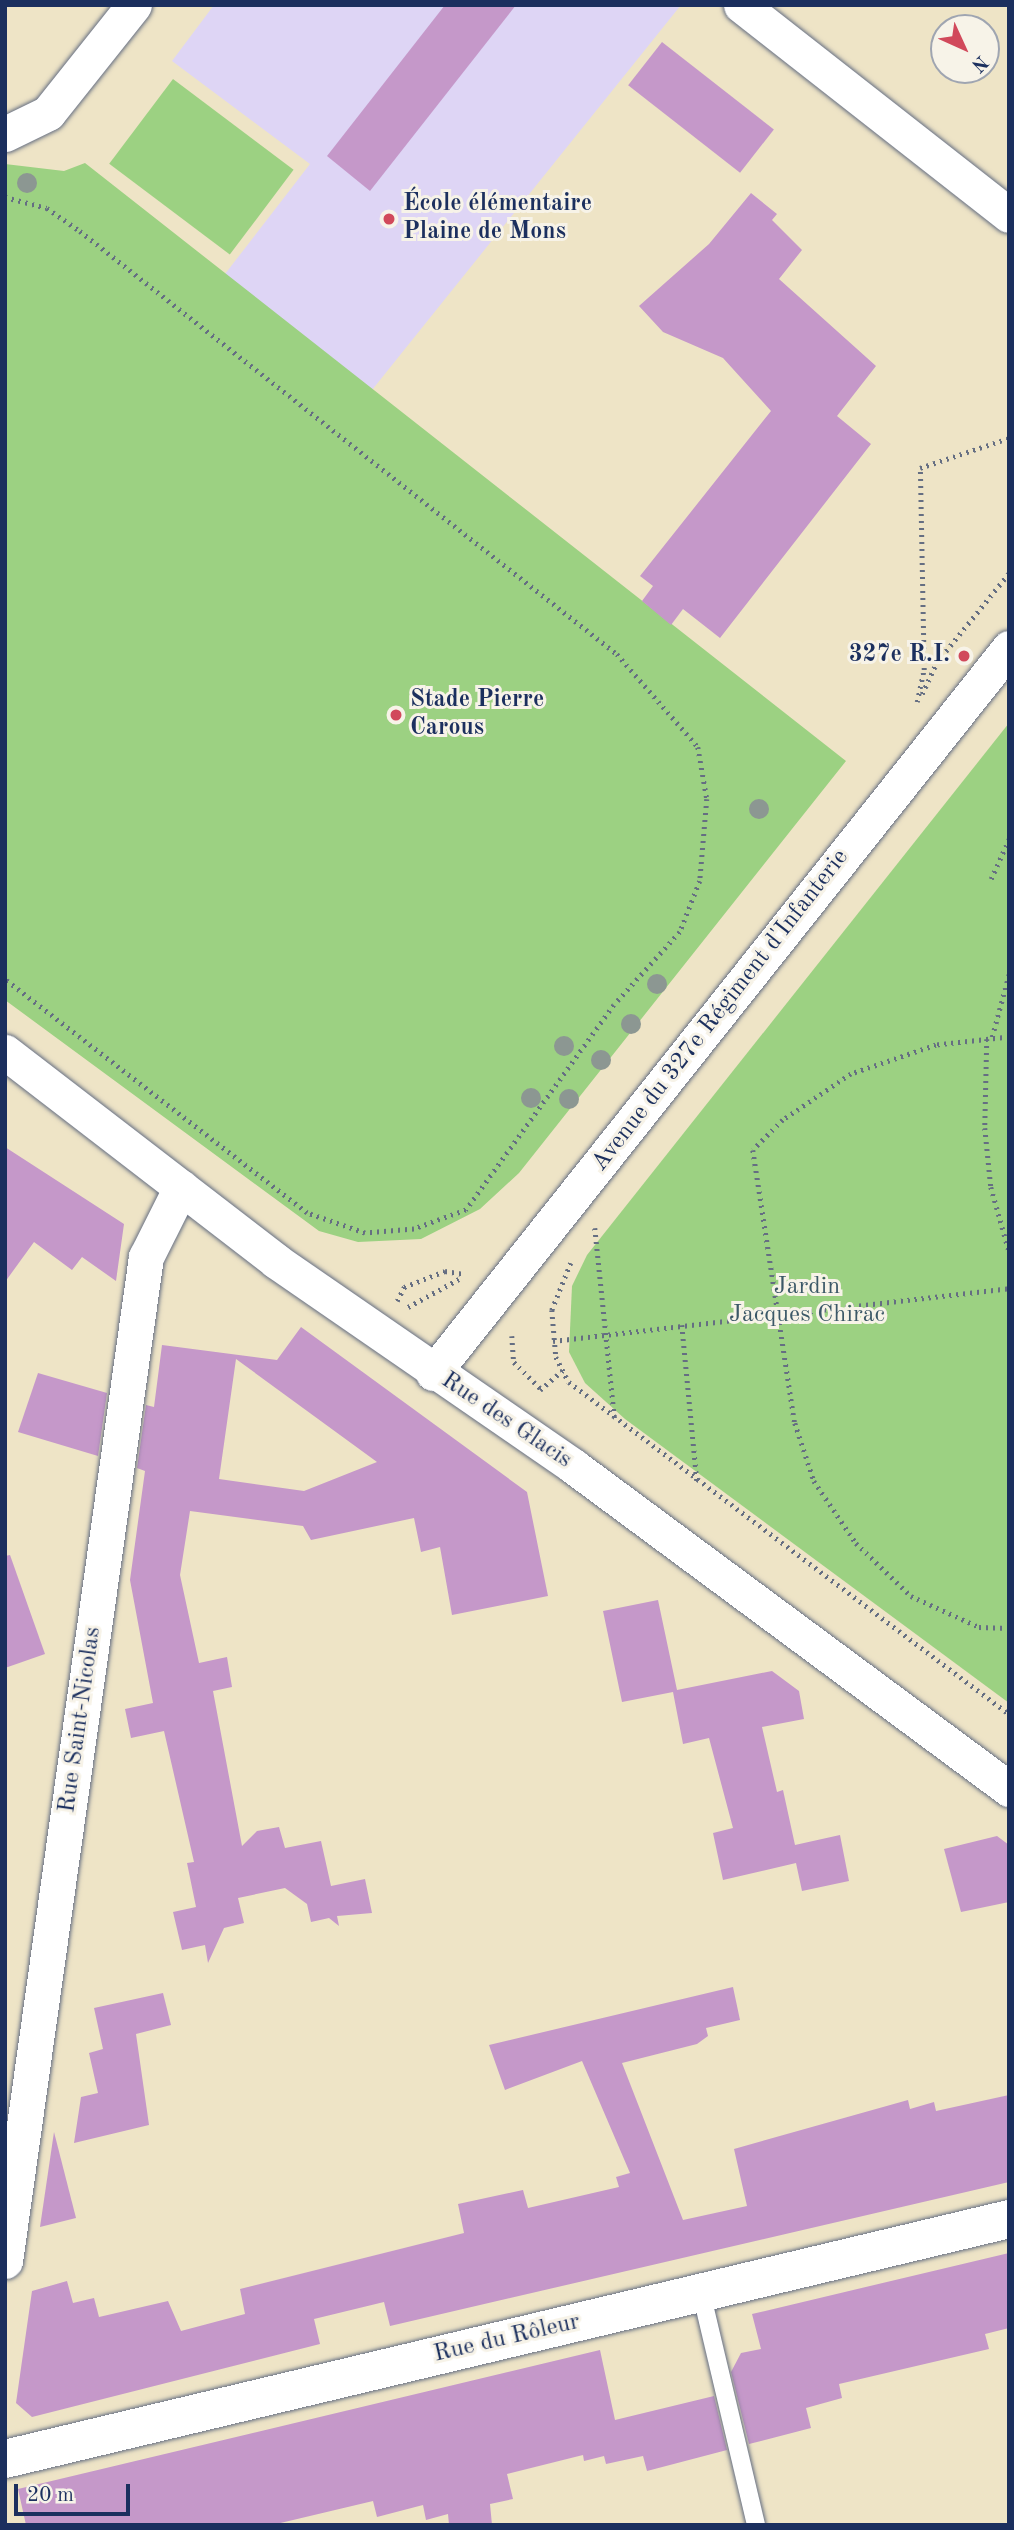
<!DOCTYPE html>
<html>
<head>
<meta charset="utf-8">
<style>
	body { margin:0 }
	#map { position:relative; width:1014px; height:2530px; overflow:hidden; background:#eee4c6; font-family:"Old Standard TT",serif }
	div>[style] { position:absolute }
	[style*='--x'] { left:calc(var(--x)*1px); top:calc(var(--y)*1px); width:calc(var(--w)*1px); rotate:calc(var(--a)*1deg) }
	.built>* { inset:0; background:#ded5f5 }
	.green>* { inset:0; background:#9cd182; transform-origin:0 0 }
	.building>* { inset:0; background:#c598c9; transform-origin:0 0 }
	.path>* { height:4.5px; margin-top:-2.25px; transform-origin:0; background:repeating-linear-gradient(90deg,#656e82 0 2px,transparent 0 7px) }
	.roads { filter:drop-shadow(0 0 2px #656e82) drop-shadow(0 0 2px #656e82) }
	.service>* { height:18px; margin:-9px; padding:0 9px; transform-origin:9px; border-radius:9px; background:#fff }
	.minor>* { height:35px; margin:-17.5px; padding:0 17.5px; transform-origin:17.5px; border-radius:17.5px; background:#fff }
	.tertiary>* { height:38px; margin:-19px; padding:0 19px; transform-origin:19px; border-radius:19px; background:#fff }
	.trees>* { width:20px; height:20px; margin:-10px; border-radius:50%; background:#8c9792 }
	.dots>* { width:19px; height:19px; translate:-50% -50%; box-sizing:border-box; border:4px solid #f7f3e8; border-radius:50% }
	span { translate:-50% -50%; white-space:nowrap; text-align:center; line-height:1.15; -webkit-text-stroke:6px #f7f3e8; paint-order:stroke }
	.poi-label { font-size:24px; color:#1b2f5e; font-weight:700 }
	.left { translate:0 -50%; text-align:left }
	.right { translate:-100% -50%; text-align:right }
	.street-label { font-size:24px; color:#1b2f5e }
	.park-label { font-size:24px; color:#3b5867 }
	.frame { position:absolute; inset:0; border:7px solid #1b2f5e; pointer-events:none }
	.north { position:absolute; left:930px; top:14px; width:70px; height:70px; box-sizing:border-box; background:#f7f3e8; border:2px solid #9fa5b1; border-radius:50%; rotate:135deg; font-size:19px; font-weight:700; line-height:28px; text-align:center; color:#1b2f5e }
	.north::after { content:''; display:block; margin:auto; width:24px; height:32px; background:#d1495b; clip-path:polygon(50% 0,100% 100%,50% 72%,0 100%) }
	.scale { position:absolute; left:14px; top:2484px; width:116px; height:32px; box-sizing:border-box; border:4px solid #1b2f5e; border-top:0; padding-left:9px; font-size:21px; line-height:24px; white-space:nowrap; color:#1b2f5e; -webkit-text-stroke:5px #f7f3e8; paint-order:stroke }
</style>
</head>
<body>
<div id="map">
	<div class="built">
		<i style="clip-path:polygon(214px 5px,681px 5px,372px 390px,225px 274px,310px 164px,172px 61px)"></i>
	</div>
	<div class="green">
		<i style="left:173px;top:79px;width:151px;height:106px;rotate:37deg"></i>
		<i style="clip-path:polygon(85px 163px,846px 761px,519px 1173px,480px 1209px,421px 1239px,358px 1242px,319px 1231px,5px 1000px,5px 164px,64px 171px)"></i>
		<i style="clip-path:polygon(1009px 723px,1009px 1703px,625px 1419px,585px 1383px,569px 1352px,572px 1286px,587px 1255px)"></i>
	</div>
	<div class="building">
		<i style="clip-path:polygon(445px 5px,516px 5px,370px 191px,327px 156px)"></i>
		<i style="left:662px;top:42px;width:142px;height:55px;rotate:38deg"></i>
		<i style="clip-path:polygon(751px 193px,777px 214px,772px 220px,802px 250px,779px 279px,876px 366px,837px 416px,871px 444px,720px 638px,683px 609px,671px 625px,642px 601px,653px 586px,640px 576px,771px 411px,723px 358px,663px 332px,639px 306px,709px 244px)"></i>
		<i style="clip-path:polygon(5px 1147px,124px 1224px,116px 1281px,82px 1257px,72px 1270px,34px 1242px,5px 1282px)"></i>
		<i style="clip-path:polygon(evenodd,301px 1327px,527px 1492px,548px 1596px,452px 1615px,440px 1547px,421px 1552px,414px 1518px,311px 1540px,303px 1526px,190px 1511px,180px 1575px,199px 1663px,227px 1657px,232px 1687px,213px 1691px,242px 1846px,257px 1831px,279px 1827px,285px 1848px,321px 1841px,331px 1886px,365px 1879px,372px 1913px,337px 1916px,339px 1926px,329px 1918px,311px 1922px,307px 1904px,285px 1888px,238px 1898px,244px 1923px,224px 1928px,208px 1963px,205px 1945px,182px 1950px,173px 1912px,196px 1907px,187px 1863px,194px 1862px,164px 1731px,131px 1738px,125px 1709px,153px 1703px,130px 1580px,145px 1471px,137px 1468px,146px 1405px,154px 1407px,162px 1345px,277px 1360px,301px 1327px,236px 1359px,377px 1462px,304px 1491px,219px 1479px,236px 1359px)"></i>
		<i style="clip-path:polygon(38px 1373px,107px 1393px,98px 1456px,18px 1432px)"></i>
		<i style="clip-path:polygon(10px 1555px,45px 1654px,5px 1668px,5px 1556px)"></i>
		<i style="clip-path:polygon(658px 1600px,677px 1690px,772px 1671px,799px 1691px,804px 1719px,762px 1727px,777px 1792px,783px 1790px,795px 1845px,840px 1835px,849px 1881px,802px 1891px,796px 1863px,723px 1880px,713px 1833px,733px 1828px,709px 1738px,683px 1744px,673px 1692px,622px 1702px,603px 1611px)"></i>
		<i style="clip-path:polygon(997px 1836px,1009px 1845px,1009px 1902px,961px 1912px,944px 1849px)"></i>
		<i style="clip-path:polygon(733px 1987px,740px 2020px,706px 2028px,708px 2036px,697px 2044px,622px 2063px,683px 2220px,747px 2206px,734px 2149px,908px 2100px,910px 2109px,934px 2102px,936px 2111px,1009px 2095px,1009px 2182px,390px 2326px,384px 2302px,314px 2319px,320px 2344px,32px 2417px,16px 2403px,32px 2291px,67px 2281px,73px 2303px,94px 2298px,99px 2317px,168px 2301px,181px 2331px,245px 2314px,240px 2289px,464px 2233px,458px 2204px,523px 2190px,528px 2208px,619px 2187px,616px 2177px,630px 2173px,582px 2061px,505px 2090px,489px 2045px)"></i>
		<i style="clip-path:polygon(163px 1993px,171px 2025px,136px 2034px,149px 2125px,74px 2143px,81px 2097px,98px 2093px,89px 2053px,103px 2049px,94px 2008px)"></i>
		<i style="clip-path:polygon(54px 2132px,76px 2218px,40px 2227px)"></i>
		<i style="clip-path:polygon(1009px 2253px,1009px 2328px,985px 2334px,989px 2349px,839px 2384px,842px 2398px,806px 2408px,811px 2428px,749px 2444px,731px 2372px,741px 2353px,761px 2349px,752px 2314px)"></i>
		<i style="clip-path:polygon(600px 2350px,615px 2420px,714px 2396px,727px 2450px,647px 2471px,643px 2456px,606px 2464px,604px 2456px,584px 2461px,583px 2455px,507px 2474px,513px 2499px,490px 2504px,492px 2525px,449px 2525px,448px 2514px,426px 2520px,423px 2505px,377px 2517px,373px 2501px,272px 2525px,26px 2525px,18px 2489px)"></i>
	</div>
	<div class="path">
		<i style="--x:5;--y:197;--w:43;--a:14.7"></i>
		<i style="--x:47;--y:208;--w:40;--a:34.9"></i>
		<i style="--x:80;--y:231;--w:684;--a:38.23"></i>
		<i style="--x:617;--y:654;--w:123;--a:48.9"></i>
		<i style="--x:698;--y:747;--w:53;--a:80.2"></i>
		<i style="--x:707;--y:799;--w:82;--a:94.9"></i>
		<i style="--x:700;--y:881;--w:55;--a:111.4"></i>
		<i style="--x:680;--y:932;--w:98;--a:132.1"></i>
		<i style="--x:614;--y:1005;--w:253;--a:125.8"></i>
		<i style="--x:466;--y:1210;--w:55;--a:159.9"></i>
		<i style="--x:414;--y:1229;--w:49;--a:175.3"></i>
		<i style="--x:365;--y:1233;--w:61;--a:-161"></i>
		<i style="--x:307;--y:1213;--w:381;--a:-142.3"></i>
		<i style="--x:922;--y:694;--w:35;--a:-65"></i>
		<i style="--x:937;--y:662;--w:114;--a:-51"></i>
		<i style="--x:917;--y:702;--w:33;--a:-78"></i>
		<i style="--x:924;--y:670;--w:202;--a:-91.1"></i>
		<i style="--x:920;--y:468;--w:94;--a:-18.6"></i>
		<i style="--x:991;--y:879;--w:44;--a:-65.8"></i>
		<i style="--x:992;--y:1037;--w:65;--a:-74.9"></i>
		<i style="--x:1009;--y:1037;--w:73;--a:173.7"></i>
		<i style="--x:936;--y:1045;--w:90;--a:161.2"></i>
		<i style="--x:851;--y:1074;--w:82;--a:145.9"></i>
		<i style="--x:783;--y:1120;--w:42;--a:135"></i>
		<i style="--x:753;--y:1150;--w:276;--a:81.3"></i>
		<i style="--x:795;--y:1423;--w:61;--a:71.9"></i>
		<i style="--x:814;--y:1481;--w:75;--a:55.9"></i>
		<i style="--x:856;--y:1543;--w:76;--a:43.9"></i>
		<i style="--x:911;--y:1596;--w:75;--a:24.5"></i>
		<i style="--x:979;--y:1627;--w:30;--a:2"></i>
		<i style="--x:987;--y:1039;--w:89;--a:91.3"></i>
		<i style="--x:985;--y:1128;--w:59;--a:84.2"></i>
		<i style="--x:991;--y:1187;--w:66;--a:74.3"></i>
		<i style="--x:595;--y:1228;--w:194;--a:84.1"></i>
		<i style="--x:571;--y:1263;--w:51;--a:112"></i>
		<i style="--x:552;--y:1310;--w:47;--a:85.1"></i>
		<i style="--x:556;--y:1357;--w:28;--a:63"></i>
		<i style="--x:569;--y:1382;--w:551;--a:37.04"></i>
		<i style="--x:397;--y:1301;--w:16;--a:-63"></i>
		<i style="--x:404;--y:1287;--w:44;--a:-21.3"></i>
		<i style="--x:445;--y:1271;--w:19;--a:9"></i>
		<i style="--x:408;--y:1307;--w:58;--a:-28.8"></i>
		<i style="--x:682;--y:1325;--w:158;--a:84.5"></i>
		<i style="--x:512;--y:1336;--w:26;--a:86"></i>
		<i style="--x:514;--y:1362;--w:38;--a:45"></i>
		<i style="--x:553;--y:1341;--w:459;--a:-6.6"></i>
		<i style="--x:540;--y:1390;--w:30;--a:-41"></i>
	</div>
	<div class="roads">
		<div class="service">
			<i style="--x:701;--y:2292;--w:239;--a:76.7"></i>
		</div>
		<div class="minor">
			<i style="--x:741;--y:5;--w:340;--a:38.1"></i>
			<i style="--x:5;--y:134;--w:48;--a:-26"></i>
			<i style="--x:48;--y:113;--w:138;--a:-51.5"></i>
			<i style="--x:5;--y:1052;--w:342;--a:37.6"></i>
			<i style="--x:276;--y:1261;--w:361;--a:34.6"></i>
			<i style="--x:573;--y:1466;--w:543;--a:36.53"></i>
			<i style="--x:433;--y:1373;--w:926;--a:-51.53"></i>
			<i style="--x:5;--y:2261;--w:1014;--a:-82.01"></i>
			<i style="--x:146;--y:1257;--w:78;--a:-63.4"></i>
		</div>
		<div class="tertiary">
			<i style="--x:5;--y:2459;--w:1032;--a:-13.44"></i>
		</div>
	</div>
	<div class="trees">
		<i style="left:27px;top:183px"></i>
		<i style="left:759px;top:809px"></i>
		<i style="left:657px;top:984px"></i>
		<i style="left:631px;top:1024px"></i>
		<i style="left:564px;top:1046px"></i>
		<i style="left:601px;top:1060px"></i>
		<i style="left:531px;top:1098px"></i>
		<i style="left:569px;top:1099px"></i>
	</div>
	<div class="dots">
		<i style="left:389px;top:219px;background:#d1495b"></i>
		<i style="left:964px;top:656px;background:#d1495b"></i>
		<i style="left:396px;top:715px;background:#d1495b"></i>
	</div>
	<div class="poi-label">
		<span class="left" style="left:403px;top:219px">École élémentaire<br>Plaine de Mons</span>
		<span class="right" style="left:950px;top:656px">327e R.I.</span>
		<span class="left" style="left:410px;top:715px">Stade Pierre<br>Carous</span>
	</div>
	<div class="street-label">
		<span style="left:721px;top:1011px;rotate:-52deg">Avenue du 327e Régiment d'Infanterie</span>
		<span style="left:506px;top:1421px;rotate:34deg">Rue des Glacis</span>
		<span style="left:81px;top:1720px;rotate:-82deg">Rue Saint-Nicolas</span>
		<span style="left:507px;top:2339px;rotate:-13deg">Rue du Rôleur</span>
	</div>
	<div class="park-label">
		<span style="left:807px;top:1302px">Jardin<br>Jacques Chirac</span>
	</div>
	<div class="frame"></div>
	<div class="north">N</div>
	<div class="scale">20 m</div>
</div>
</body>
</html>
